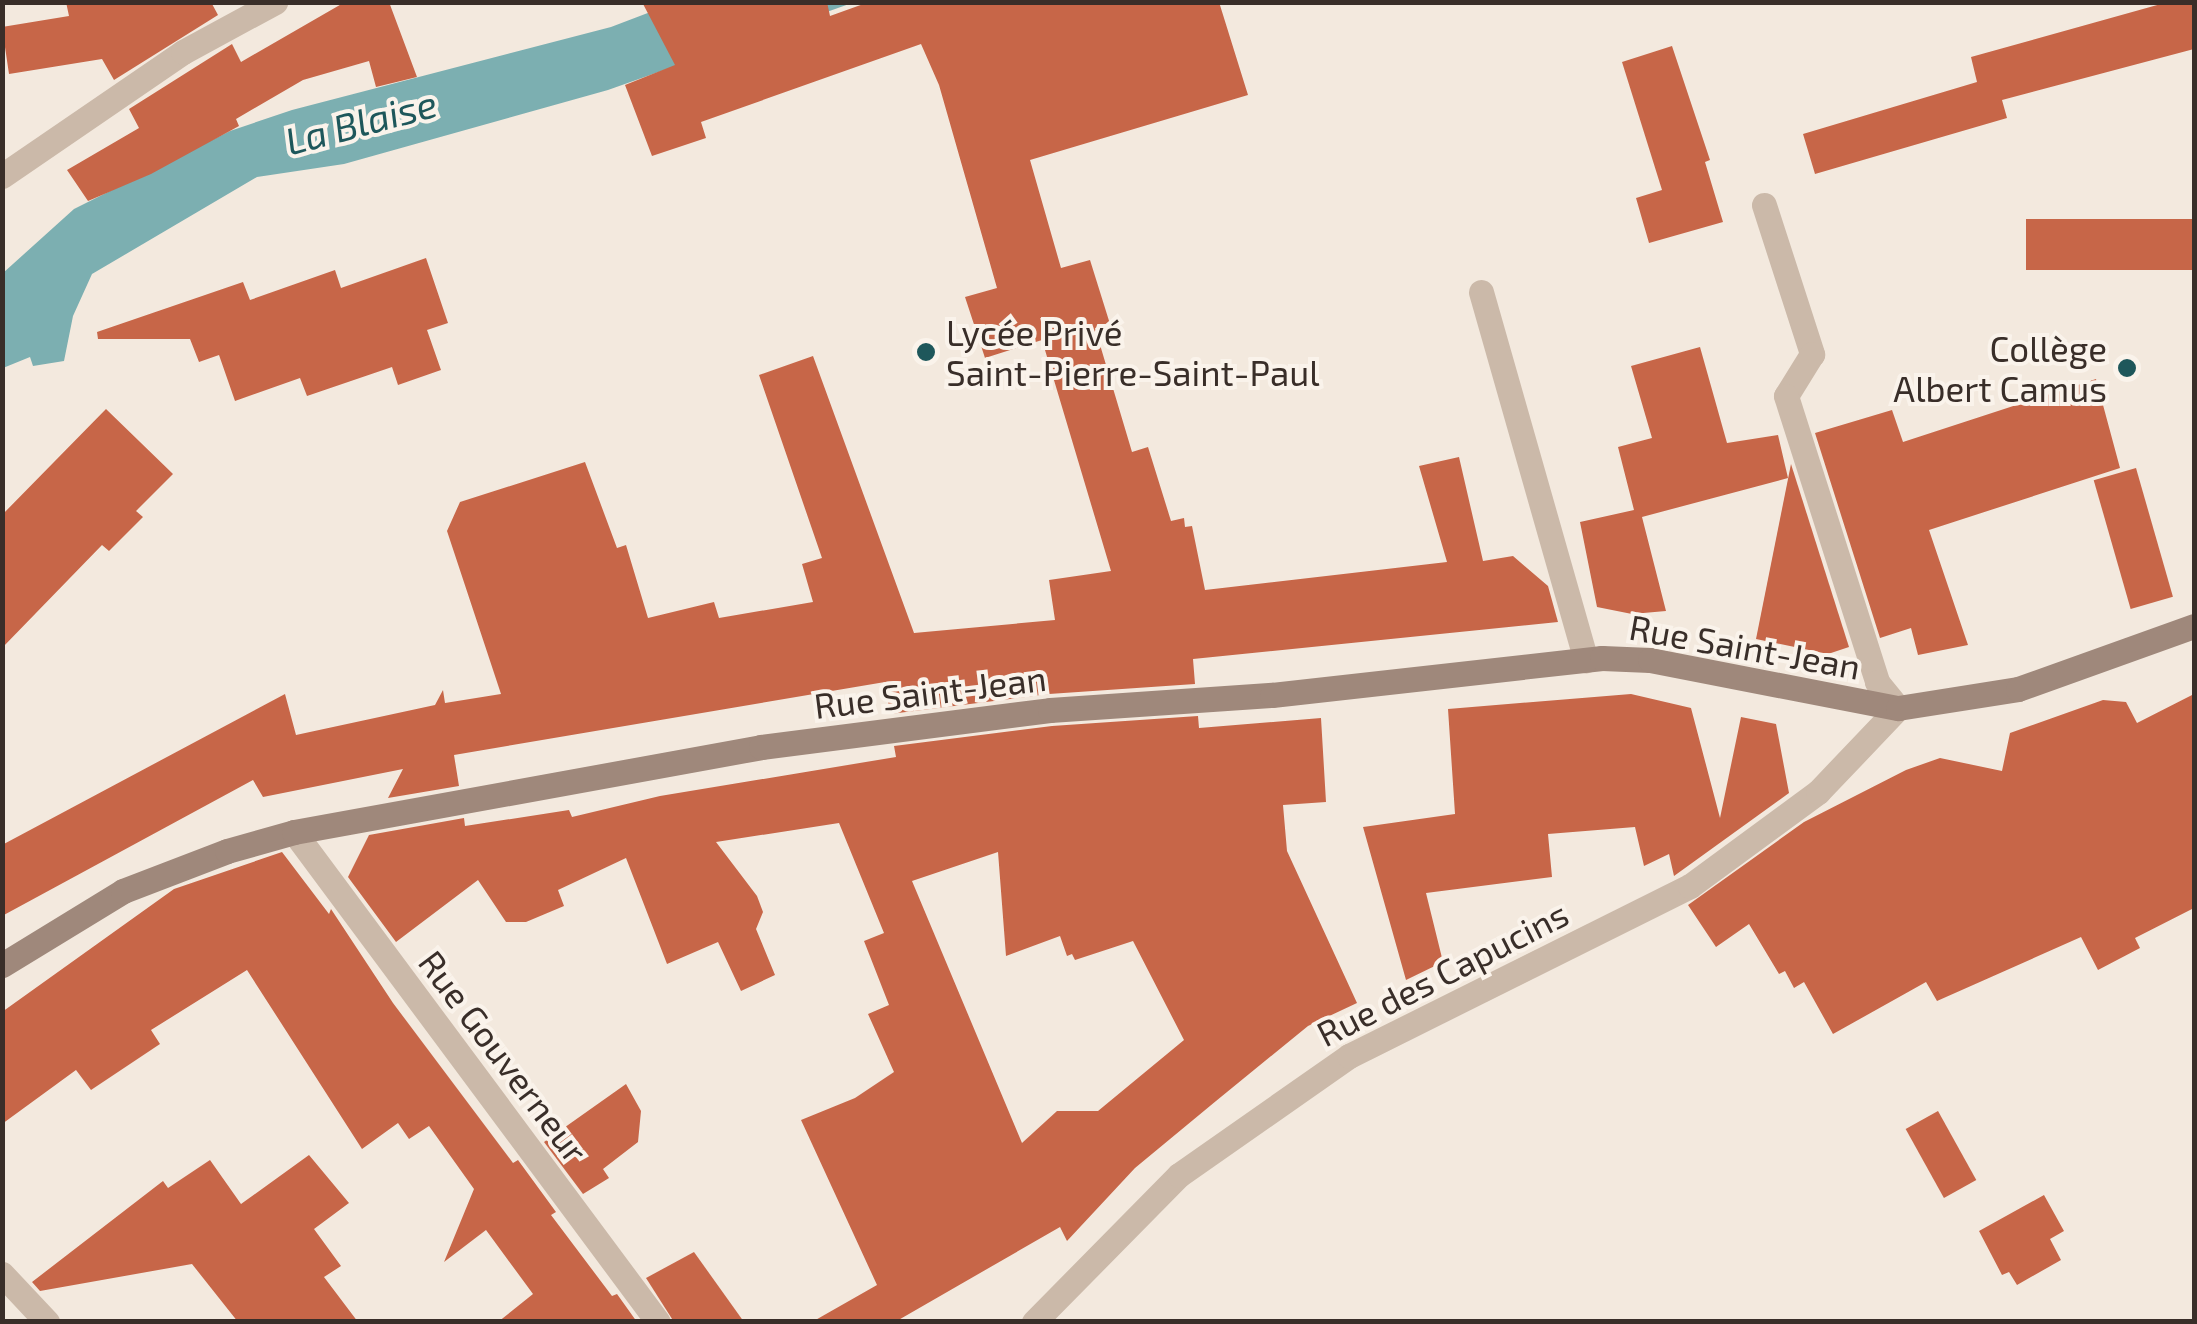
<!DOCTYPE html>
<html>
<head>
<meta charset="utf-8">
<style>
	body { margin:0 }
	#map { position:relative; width:2197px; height:1324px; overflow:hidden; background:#f3e9de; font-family:"Exo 2",sans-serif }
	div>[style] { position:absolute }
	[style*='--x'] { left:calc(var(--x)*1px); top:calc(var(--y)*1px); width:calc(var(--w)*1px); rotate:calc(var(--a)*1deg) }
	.water>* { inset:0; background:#7cafb1 }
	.building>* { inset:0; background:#c76648; transform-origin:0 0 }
	.service>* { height:25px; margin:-12.5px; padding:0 12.5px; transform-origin:12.5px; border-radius:12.5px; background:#cbb9a9 }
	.minor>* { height:25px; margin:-12.5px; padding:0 12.5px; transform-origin:12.5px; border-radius:12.5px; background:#cbb9a9 }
	.tertiary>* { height:25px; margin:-12.5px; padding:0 12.5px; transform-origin:12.5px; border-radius:12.5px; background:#cbb9a9 }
	.secondary>* { height:25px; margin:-12.5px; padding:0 12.5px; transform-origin:12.5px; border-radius:12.5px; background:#9f887b }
	.dots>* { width:28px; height:28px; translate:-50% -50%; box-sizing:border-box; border:5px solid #faf3eb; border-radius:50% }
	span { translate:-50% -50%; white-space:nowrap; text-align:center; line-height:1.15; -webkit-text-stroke:8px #faf3eb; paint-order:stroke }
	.poi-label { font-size:35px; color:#392e29 }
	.left { translate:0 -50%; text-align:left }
	.right { translate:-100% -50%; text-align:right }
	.street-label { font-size:35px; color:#392e29 }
	.water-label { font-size:38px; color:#1e575b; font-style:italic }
	.frame { position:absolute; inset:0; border:5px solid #392e29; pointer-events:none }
</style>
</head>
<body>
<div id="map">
	<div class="water">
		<i style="clip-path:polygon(674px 3px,852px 3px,608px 90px,344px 164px,257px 177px,92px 274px,73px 316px,64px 361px,33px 366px,30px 357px,3px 368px,3px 273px,74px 209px,230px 131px,292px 110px,611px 27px)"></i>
	</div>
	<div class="building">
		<i style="clip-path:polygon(66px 2px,211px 2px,218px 15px,114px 80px,102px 59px,9px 74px,2px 27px,69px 16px)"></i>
		<i style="clip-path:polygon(345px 2px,389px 2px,417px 77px,376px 87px,369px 61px,303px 80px,236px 119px,239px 126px,151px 174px,88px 201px,67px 170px,139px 128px,129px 109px,232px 44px,241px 62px)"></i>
		<i style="clip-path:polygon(642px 2px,827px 2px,830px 16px,869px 2px,1219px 2px,1248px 95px,1030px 160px,1061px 268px,1090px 260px,1110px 324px,1095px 328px,1132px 452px,1148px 447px,1171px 521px,1184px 518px,1185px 527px,1192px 526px,1205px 590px,1447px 562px,1419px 466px,1459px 457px,1483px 561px,1513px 556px,1548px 586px,1558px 622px,1193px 659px,1195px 684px,1049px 694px,890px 714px,885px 682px,454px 755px,459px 786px,388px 798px,403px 769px,263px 797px,253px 780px,2px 916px,2px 845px,285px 694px,296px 735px,435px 705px,443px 690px,445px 703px,501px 694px,447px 531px,460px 502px,585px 462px,617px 548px,626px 545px,648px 618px,714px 602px,719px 618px,813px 602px,802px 564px,822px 558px,759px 375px,813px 356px,914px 633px,1055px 620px,1049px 580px,1111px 571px,1042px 340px,985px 358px,965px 297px,997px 288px,939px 85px,921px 44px,701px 122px,706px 138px,652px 156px,625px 85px,675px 65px)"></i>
		<i style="clip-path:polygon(2168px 2px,2194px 2px,2194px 49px,2002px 100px,2007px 118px,1815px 174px,1803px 134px,1977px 82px,1971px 57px)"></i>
		<i style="clip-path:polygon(1672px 46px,1710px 160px,1705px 162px,1723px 222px,1649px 243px,1636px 198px,1662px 190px,1622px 62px)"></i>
		<i style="left:2194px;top:219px;width:51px;height:168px;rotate:90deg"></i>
		<i style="clip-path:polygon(426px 258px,448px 323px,427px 330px,441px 370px,398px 385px,392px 367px,307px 396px,300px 378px,235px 401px,219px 355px,199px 362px,190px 339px,98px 339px,97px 332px,243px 282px,250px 300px,335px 270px,341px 288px)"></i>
		<i style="clip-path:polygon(1700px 347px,1727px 443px,1778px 435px,1788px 478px,1642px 517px,1666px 611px,1632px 614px,1597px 607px,1580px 522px,1634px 510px,1618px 447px,1652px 438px,1631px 366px)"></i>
		<i style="clip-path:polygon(2096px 379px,2120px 468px,1929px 530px,1968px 645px,1918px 655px,1911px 628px,1880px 638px,1815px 433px,1892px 410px,1903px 442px)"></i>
		<i style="clip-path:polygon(106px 409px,173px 474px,136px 511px,143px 517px,109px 551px,102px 545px,2px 648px,2px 515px)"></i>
		<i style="clip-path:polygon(1791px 464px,1849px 647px,1828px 654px,1756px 639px)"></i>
		<i style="left:2136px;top:468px;width:134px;height:44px;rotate:74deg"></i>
		<i style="clip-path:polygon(1631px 694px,1691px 708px,1720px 818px,1741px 717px,1776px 724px,1789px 793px,1674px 876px,1669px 854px,1644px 866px,1635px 827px,1548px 834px,1552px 877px,1426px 893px,1443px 962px,1406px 980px,1363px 827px,1455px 814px,1448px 709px)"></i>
		<i style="clip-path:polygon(2194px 694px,2194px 908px,2135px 938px,2140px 948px,2098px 970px,2081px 937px,1937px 1001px,1926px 982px,1833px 1034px,1804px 982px,1794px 988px,1785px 971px,1779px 974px,1749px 924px,1716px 947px,1688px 905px,1804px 822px,1906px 770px,1940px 758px,2002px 771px,2010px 733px,2103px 700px,2126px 702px,2137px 723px)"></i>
		<i style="clip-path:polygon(evenodd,1198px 716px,1199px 728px,1321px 718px,1326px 802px,1283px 805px,1287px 851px,1357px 1003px,1308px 1026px,1216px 1101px,1135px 1168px,1067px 1241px,1060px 1227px,895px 1322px,812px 1322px,877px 1285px,801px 1120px,855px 1098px,894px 1072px,868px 1014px,889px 1005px,864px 941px,884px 933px,839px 823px,716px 842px,757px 896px,763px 912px,756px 929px,775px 975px,741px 991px,718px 942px,667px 964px,626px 858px,558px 890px,564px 906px,526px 922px,506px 922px,478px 880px,396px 942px,348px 877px,369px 835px,464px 818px,465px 826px,569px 810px,572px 817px,660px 796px,896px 757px,894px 746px,1052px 726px,1198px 716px,998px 852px,1006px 956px,1060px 936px,1067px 956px,1072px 954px,1075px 960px,1133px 941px,1184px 1040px,1098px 1111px,1057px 1111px,1022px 1143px,912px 881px,998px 852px)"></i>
		<i style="clip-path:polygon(282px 852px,329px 914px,331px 909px,393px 1003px,513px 1163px,518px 1160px,556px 1212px,551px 1215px,612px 1296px,617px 1294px,637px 1322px,498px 1322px,533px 1294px,486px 1230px,444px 1262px,474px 1189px,429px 1126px,409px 1139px,398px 1123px,362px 1149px,247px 970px,151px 1030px,160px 1044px,91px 1090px,76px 1070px,2px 1124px,2px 1012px,174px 889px)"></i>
		<i style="clip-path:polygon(626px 1084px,641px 1111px,638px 1142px,603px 1169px,609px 1178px,583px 1194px,544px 1142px)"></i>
		<i style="left:1938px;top:1111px;width:79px;height:37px;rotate:61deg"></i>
		<i style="clip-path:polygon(309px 1155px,349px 1203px,314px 1229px,341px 1266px,324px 1277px,358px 1322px,238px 1322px,192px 1264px,40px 1291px,32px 1282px,163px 1181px,168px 1188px,210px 1160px,241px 1204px)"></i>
		<i style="clip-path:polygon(2044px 1195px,2064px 1231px,2050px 1239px,2061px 1260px,2017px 1285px,2009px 1272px,2002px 1275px,1979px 1231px)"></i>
		<i style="clip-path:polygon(694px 1252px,744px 1322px,674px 1322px,646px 1278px)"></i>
	</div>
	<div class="service">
		<i style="--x:1764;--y:205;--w:157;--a:72.1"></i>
		<i style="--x:1812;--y:354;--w:49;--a:121.8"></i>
		<i style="--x:1786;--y:396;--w:300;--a:72.3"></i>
		<i style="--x:1877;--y:682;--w:33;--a:51"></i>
		<i style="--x:1481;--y:292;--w:383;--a:74.1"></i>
		<i style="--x:2;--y:1274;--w:66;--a:46.8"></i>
	</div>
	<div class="minor">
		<i style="--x:294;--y:832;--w:610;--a:53.39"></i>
	</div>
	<div class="tertiary">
		<i style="--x:2;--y:176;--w:219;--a:-34.4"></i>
		<i style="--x:183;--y:52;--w:105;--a:-28.5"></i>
		<i style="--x:1034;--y:1322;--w:206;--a:-45.4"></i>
		<i style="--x:1179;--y:1175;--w:208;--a:-35"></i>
		<i style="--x:1349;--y:1056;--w:381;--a:-26.5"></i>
		<i style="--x:1690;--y:886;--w:159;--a:-36.3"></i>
		<i style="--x:1818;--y:792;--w:116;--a:-46.4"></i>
	</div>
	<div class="secondary">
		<i style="--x:2;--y:965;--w:142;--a:-31.4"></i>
		<i style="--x:123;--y:891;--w:111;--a:-21"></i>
		<i style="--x:227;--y:851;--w:70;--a:-15.8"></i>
		<i style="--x:294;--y:832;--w:475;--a:-10.3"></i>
		<i style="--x:761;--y:747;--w:291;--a:-7.3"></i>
		<i style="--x:1050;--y:710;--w:223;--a:-3.9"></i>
		<i style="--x:1272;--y:695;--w:332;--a:-6.4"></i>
		<i style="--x:1602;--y:658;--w:48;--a:2.4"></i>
		<i style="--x:1650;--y:660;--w:253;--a:11"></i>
		<i style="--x:1898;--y:708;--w:121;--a:-9"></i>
		<i style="--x:2018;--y:689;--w:187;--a:-19.7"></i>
	</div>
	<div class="dots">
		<i style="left:926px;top:352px;background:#1e575b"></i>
		<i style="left:2127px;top:368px;background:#1e575b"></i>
	</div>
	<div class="poi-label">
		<span class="left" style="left:946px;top:352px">Lycée Privé<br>Saint-Pierre-Saint-Paul</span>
		<span class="right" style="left:2107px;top:368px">Collège<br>Albert Camus</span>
	</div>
	<div class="street-label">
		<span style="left:1745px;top:646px;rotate:10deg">Rue Saint-Jean</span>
		<span style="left:930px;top:691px;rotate:-7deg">Rue Saint-Jean</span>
		<span style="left:1442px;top:973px;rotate:-27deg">Rue des Capucins</span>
		<span style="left:504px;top:1056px;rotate:53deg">Rue Gouverneur</span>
	</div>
	<div class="water-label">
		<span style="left:361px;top:122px;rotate:-15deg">La Blaise</span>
	</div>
	<div class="frame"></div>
</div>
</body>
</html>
